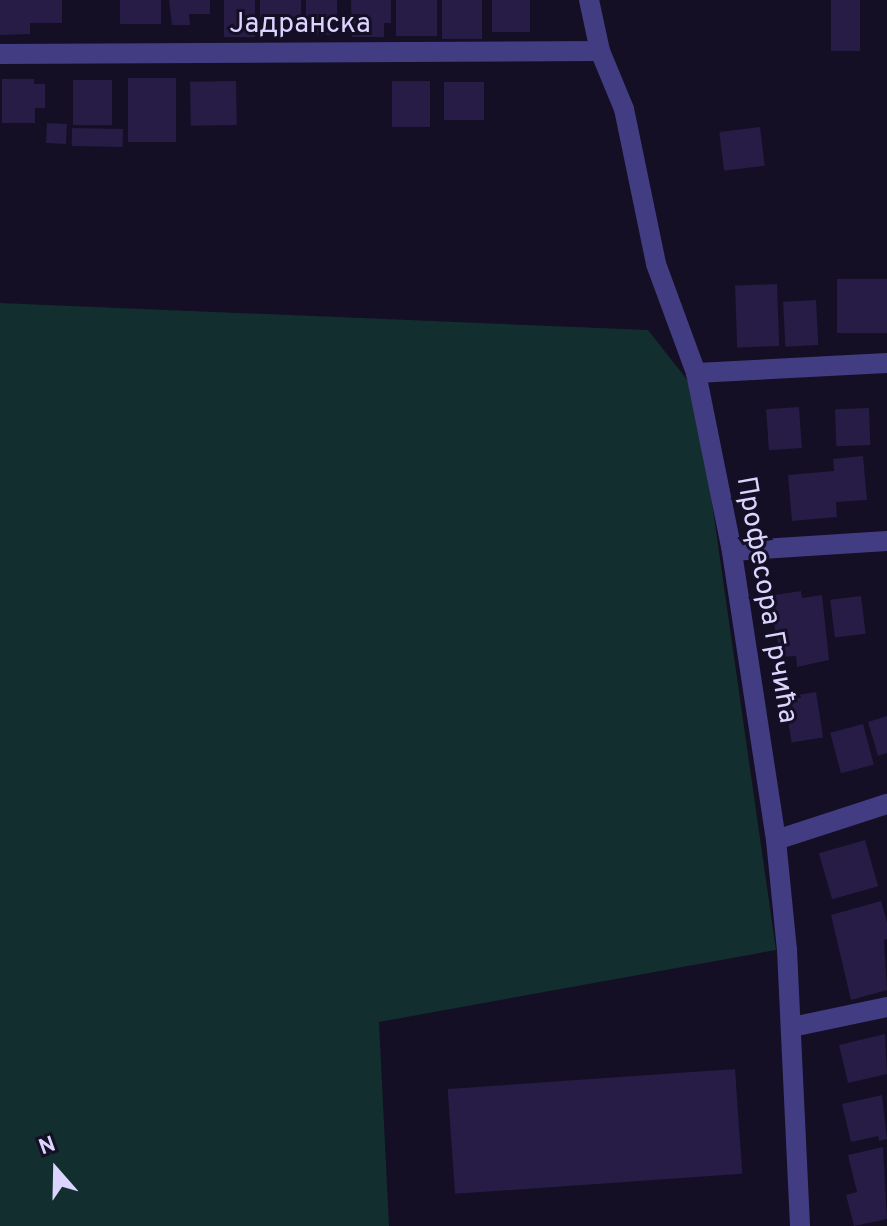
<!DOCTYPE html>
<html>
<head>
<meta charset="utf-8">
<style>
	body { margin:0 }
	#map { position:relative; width:887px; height:1226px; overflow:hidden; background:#140f24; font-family:Overpass,sans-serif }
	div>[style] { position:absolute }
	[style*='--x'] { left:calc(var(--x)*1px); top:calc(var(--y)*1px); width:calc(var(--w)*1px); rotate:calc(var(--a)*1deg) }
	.green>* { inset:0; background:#132e2e }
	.building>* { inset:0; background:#261c45; transform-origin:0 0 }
	.street>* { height:20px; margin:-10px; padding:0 10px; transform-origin:10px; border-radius:10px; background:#423c82 }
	span { translate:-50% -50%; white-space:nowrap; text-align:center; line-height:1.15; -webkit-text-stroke:6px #140f24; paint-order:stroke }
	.street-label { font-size:28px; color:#dbd4fe }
	.north { position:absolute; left:16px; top:1130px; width:80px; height:80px; -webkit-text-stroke:6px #140f24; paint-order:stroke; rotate:340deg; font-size:22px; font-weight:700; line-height:32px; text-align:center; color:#dbd4fe }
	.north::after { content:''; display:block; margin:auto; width:28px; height:36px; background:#dbd4fe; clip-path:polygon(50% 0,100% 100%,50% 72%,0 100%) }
</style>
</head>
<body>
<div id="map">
	<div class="green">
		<i style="clip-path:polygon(0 303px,648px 330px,696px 391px,776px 950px,379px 1022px,389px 1226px,0 1226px)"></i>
	</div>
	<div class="building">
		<i style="clip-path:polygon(0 0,62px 0,62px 23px,30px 23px,30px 34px,0 35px)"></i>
		<i style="left:120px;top:0;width:41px;height:24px"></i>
		<i style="clip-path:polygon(169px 0,210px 0,210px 14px,189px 14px,190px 25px,172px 25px)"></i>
		<i style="left:224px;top:0;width:31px;height:37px"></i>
		<i style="left:260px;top:0;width:41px;height:17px"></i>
		<i style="clip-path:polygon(306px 0,337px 0,337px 15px,331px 15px,332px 35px,306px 35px)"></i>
		<i style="clip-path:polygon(351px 0,391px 0,391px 23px,384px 23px,384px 37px,352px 37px)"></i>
		<i style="left:396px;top:0;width:41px;height:36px"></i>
		<i style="left:442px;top:0;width:40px;height:39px"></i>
		<i style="left:492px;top:0;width:38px;height:32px"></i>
		<i style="left:831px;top:0;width:29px;height:51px"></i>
		<i style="left:176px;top:78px;width:64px;height:48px;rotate:90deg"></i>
		<i style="clip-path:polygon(2px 79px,34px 79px,34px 84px,45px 84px,45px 108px,35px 108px,35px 123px,2px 123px)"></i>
		<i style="left:73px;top:80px;width:39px;height:45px"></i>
		<i style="left:236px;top:81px;width:44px;height:46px;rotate:89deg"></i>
		<i style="left:392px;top:81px;width:38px;height:46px"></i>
		<i style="left:444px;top:82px;width:40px;height:38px"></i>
		<i style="left:47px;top:123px;width:20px;height:20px;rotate:3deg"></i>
		<i style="left:760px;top:127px;width:39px;height:41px;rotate:83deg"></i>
		<i style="left:72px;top:128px;width:51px;height:18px;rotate:1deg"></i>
		<i style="left:887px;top:279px;width:54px;height:50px;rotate:90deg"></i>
		<i style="left:777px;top:284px;width:62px;height:42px;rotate:88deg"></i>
		<i style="left:816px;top:300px;width:45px;height:33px;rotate:87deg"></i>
		<i style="left:799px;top:407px;width:41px;height:33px;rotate:86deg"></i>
		<i style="left:869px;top:408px;width:37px;height:34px;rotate:88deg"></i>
		<i style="clip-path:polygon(863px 456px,867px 500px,836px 502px,837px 517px,792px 521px,788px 475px,834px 471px,833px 459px)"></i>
		<i style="clip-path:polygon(801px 591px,802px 598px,822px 595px,829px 660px,797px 667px,796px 656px,781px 657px,768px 596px)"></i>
		<i style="left:861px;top:596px;width:38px;height:31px;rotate:83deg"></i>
		<i style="left:816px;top:692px;width:46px;height:32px;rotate:81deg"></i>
		<i style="clip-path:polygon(887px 716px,887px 753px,878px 756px,868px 722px)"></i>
		<i style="left:863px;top:724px;width:42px;height:34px;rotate:75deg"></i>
		<i style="left:865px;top:840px;width:48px;height:48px;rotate:74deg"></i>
		<i style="clip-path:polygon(881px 901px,887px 922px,887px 939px,884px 940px,887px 990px,851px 1000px,831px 915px)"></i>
		<i style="clip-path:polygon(885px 1034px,887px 1074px,848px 1083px,839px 1045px)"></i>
		<i style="left:735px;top:1069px;width:105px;height:288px;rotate:86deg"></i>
		<i style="clip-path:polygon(882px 1095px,887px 1139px,879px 1141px,878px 1136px,851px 1142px,842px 1104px)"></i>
		<i style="clip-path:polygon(883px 1147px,887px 1219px,854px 1226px,846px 1195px,857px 1192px,848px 1155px)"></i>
	</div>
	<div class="street">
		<i style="--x:589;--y:0;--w:52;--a:77.8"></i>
		<i style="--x:600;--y:51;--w:63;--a:67.5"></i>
		<i style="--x:624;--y:109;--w:158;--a:78.3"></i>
		<i style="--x:656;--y:264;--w:116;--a:69.8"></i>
		<i style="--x:696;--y:373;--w:177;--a:78.6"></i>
		<i style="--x:731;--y:546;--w:297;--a:81.3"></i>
		<i style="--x:776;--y:840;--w:111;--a:84.3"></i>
		<i style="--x:787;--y:950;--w:276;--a:87.3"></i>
		<i style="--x:0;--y:54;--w:600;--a:-0.29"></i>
		<i style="--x:696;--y:373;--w:191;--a:-3"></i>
		<i style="--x:732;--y:551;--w:155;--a:-3.7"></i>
		<i style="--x:776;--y:840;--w:117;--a:-18"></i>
		<i style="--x:792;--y:1027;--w:97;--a:-11.9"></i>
	</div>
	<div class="street-label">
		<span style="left:300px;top:25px">Јадранска</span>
		<span style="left:766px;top:600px;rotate:80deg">Професора Грчића</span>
	</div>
	<div class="north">N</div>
</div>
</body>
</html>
